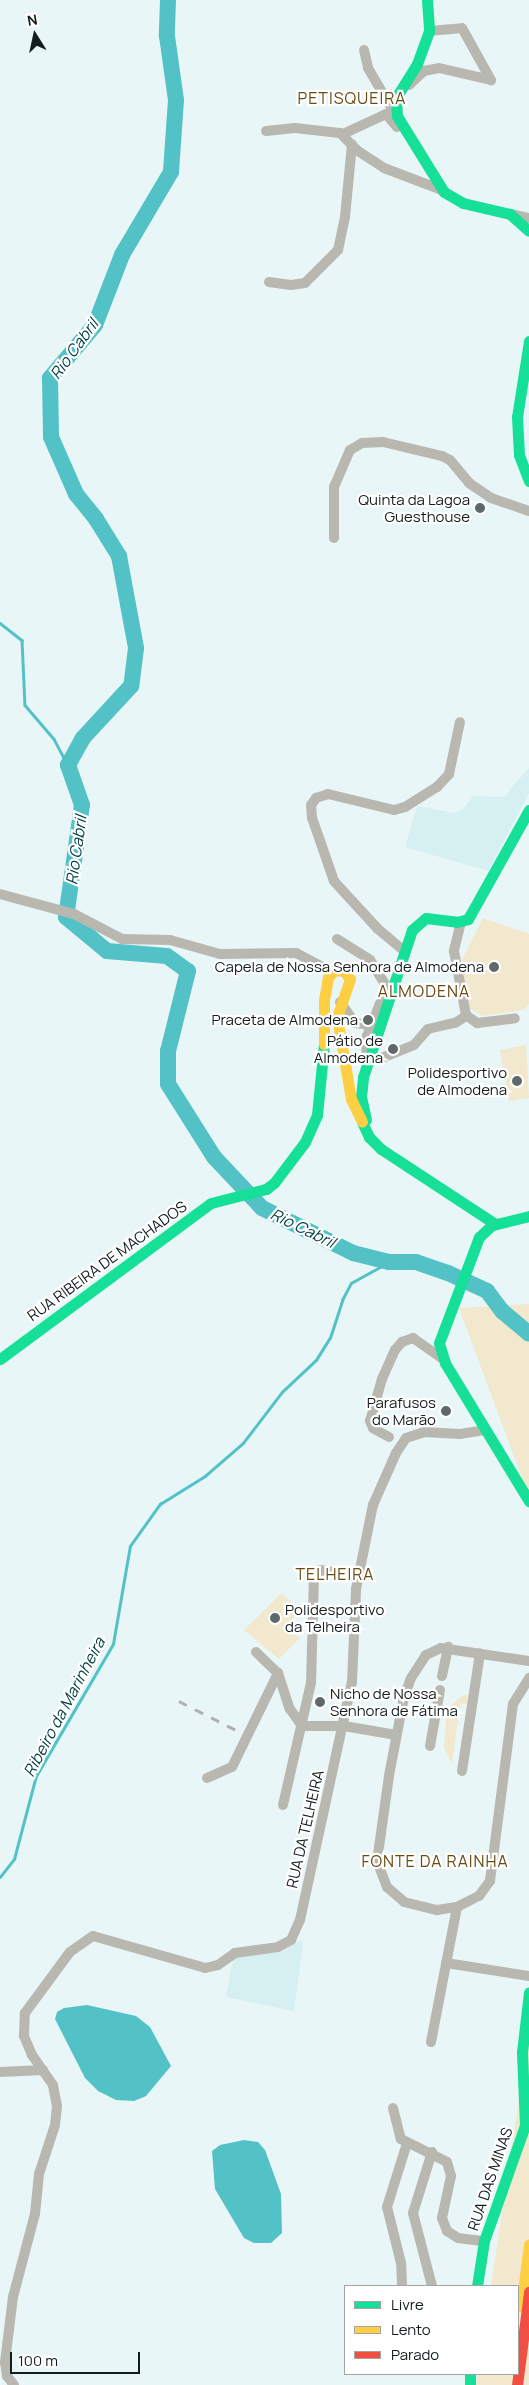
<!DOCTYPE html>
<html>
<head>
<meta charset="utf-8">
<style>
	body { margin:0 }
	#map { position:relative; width:529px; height:2385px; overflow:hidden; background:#e9f6f7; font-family:Manrope,sans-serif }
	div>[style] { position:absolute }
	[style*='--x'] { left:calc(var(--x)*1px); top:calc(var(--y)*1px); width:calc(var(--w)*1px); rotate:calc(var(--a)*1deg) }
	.built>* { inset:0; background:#d6eff0 }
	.green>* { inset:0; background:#f2e8ce }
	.water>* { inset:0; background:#53c2c7 }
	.stream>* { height:2.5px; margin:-1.25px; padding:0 1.25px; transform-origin:1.25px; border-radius:1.25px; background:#53c2c7 }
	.river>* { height:16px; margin:-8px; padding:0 8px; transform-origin:8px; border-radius:8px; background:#53c2c7 }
	.street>* { height:10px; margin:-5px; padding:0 5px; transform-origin:5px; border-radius:5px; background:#b9b8b0 }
	.fast>* { height:11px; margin:-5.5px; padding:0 5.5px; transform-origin:5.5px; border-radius:5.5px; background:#16e098 }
	.slow>* { height:11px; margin:-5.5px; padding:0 5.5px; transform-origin:5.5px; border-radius:5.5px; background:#ffcf43 }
	.jam>* { height:11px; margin:-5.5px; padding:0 5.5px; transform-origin:5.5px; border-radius:5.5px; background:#f24e42 }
	.rail>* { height:2.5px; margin-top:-1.25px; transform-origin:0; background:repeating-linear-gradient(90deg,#aeb0ac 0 9px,transparent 0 18px) }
	.dots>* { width:14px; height:14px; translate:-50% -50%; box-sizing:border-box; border:2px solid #fff; border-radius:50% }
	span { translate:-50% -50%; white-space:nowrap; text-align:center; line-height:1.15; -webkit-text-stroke:4.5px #fff; paint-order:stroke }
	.poi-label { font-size:15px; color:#141d1e }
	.right { translate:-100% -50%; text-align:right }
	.left { translate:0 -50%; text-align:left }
	.street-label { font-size:15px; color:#141d1e }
	.neighbourhood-label { font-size:16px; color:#684b13; letter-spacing:1px }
	.water-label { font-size:16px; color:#054246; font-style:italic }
	.legend { position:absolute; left:344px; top:2285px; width:175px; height:90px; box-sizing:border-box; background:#fff; border:1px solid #a1a5a5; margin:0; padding:6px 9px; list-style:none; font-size:15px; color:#141d1e }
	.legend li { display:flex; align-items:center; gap:10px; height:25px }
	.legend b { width:25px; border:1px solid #a1a5a5 }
	.north { position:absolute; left:10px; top:10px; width:50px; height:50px; -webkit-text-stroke:4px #fff; paint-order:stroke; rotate:350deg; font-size:14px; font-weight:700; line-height:20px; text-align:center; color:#141d1e }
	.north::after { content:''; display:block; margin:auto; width:18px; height:22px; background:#141d1e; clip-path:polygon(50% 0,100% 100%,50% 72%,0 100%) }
	.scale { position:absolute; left:10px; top:2352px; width:130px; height:22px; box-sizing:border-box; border:2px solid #141d1e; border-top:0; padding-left:6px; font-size:15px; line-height:18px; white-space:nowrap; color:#141d1e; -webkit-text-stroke:4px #fff; paint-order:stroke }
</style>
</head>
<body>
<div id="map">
	<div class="built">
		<i style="clip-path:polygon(529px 768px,529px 793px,488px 871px,405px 847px,417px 806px,454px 813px,463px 809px,473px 796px,504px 797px)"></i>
		<i style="clip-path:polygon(301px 1940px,303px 1943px,294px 2011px,226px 1997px,233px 1958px,283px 1951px)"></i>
	</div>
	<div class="green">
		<i style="clip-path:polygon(483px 918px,529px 934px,529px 1004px,523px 1010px,483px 1016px,467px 1007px,462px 960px)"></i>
		<i style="clip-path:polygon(526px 1045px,529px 1098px,509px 1101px,500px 1050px)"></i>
		<i style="clip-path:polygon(529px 1304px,529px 1497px,459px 1308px)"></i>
		<i style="clip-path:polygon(282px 1593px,300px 1611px,287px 1625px,300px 1638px,279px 1659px,244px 1630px)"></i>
		<i style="clip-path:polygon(463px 1695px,467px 1695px,468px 1703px,460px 1705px,452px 1764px,444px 1748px,447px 1709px)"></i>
		<i style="clip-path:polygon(529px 2033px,529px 2385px,476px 2385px,478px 2374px,518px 2374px,518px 2286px,491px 2286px)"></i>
	</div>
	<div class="water">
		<i style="clip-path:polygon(87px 2005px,136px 2016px,150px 2027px,171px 2066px,146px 2096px,134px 2101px,116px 2100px,98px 2091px,85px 2078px,55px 2019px,57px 2012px,64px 2008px)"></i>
		<i style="clip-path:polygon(244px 2140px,258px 2142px,265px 2150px,281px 2194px,282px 2233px,271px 2243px,254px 2243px,244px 2238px,215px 2189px,212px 2151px,220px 2145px)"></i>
	</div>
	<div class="stream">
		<i style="--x:0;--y:623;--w:28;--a:38"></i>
		<i style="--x:22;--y:640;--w:65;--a:87.4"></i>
		<i style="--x:25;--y:705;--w:45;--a:49.5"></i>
		<i style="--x:54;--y:739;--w:30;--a:62"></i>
		<i style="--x:0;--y:1877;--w:23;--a:-52"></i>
		<i style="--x:14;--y:1859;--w:86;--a:-75.2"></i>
		<i style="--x:36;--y:1776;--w:153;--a:-59.7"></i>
		<i style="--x:113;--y:1644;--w:99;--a:-80.2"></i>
		<i style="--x:130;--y:1546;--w:52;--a:-54.5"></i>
		<i style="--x:160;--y:1504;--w:53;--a:-31.9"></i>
		<i style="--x:205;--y:1476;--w:50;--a:-41"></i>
		<i style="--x:243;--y:1443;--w:64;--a:-52.6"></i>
		<i style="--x:282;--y:1392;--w:47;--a:-43.3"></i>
		<i style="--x:316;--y:1360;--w:26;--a:-58"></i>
		<i style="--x:330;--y:1338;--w:40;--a:-72"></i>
		<i style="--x:342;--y:1300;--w:19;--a:-62"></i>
		<i style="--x:351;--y:1283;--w:43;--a:-28.9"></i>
	</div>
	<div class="river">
		<i style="--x:168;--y:0;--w:36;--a:92"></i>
		<i style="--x:167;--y:36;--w:65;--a:82"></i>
		<i style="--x:176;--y:100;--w:72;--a:94"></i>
		<i style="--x:171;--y:172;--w:96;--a:120.6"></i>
		<i style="--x:122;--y:255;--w:75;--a:111.1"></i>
		<i style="--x:95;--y:325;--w:70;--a:130.3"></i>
		<i style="--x:50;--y:378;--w:59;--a:89"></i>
		<i style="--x:51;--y:437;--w:62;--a:66.3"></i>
		<i style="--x:76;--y:494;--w:32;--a:51"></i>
		<i style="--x:96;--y:519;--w:44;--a:58.1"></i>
		<i style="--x:119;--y:556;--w:94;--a:79.5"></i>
		<i style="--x:136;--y:648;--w:38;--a:97"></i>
		<i style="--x:131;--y:686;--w:71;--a:132.7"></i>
		<i style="--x:83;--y:738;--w:31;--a:119"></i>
		<i style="--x:68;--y:765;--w:42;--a:70.7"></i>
		<i style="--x:82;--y:805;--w:113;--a:98.1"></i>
		<i style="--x:66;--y:917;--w:53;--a:39.7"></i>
		<i style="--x:107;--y:951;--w:60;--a:4.8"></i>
		<i style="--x:167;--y:956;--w:26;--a:36"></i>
		<i style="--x:188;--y:971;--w:82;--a:104"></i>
		<i style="--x:168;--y:1051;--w:33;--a:90"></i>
		<i style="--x:168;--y:1084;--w:86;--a:57.8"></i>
		<i style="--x:214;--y:1157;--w:70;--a:46.7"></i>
		<i style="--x:262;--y:1208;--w:102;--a:26.3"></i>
		<i style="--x:353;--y:1253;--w:37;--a:14"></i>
		<i style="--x:389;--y:1262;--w:27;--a:0"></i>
		<i style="--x:416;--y:1262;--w:34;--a:19"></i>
		<i style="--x:448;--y:1273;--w:43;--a:24.8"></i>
		<i style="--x:487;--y:1291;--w:25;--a:53"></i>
		<i style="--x:502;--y:1311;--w:35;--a:40"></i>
	</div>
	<div class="street">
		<i style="--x:429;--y:31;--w:33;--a:-5"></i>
		<i style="--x:462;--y:28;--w:60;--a:60.9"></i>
		<i style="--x:364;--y:50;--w:18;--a:77"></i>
		<i style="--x:368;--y:68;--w:56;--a:59.7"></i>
		<i style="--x:409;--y:85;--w:21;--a:-43"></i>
		<i style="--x:424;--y:71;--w:15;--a:-11"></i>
		<i style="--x:439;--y:68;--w:53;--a:13"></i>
		<i style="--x:266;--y:131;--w:29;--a:-6"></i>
		<i style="--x:295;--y:128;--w:45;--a:6.3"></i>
		<i style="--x:340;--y:133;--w:25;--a:45"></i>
		<i style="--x:358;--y:151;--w:31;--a:33"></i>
		<i style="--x:384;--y:168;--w:62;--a:20.8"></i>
		<i style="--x:343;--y:134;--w:47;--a:-24.9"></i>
		<i style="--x:386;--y:114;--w:17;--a:50"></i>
		<i style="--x:511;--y:214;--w:18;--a:13"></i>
		<i style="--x:269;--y:282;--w:22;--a:8"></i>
		<i style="--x:291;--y:285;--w:14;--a:-8"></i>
		<i style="--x:305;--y:283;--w:47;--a:-45"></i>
		<i style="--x:338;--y:250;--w:34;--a:-78"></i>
		<i style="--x:345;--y:217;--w:73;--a:-84.5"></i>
		<i style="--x:334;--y:538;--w:51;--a:-90"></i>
		<i style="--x:334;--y:487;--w:40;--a:-66.6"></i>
		<i style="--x:350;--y:450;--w:14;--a:-30"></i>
		<i style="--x:362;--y:443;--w:21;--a:-3"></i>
		<i style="--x:383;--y:442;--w:61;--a:13.3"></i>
		<i style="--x:442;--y:456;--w:9;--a:27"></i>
		<i style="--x:450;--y:460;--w:30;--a:50"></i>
		<i style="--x:469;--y:483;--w:27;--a:34"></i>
		<i style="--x:491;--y:498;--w:40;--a:18.9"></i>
		<i style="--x:0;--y:894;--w:77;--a:15.1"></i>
		<i style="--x:74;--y:914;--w:54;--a:27.5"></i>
		<i style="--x:122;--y:939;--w:48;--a:1.2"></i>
		<i style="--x:170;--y:940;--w:52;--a:15.6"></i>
		<i style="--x:220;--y:954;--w:76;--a:-0.8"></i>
		<i style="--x:296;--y:953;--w:40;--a:28"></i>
		<i style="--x:461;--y:922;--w:30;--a:104"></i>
		<i style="--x:454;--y:951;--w:65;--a:79.4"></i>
		<i style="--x:466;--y:1015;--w:14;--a:36"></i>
		<i style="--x:477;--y:1023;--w:38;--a:-7"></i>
		<i style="--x:337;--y:939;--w:39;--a:32"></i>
		<i style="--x:370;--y:960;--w:38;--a:58"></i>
		<i style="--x:403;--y:950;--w:34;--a:-140"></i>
		<i style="--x:377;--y:928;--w:64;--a:-132.5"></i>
		<i style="--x:334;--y:881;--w:67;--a:-109.2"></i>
		<i style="--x:312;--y:818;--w:13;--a:-94"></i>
		<i style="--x:311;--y:805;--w:9;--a:-54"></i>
		<i style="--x:316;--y:798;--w:13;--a:-18"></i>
		<i style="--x:328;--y:794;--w:68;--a:13.6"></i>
		<i style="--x:394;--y:810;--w:11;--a:-15"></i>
		<i style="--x:405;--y:807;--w:38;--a:-32"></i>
		<i style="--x:437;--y:787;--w:18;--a:-47"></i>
		<i style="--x:449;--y:774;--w:53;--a:-78.1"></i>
		<i style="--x:340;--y:1002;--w:26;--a:54"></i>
		<i style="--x:355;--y:1023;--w:16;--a:7"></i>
		<i style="--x:384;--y:1057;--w:32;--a:-22"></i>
		<i style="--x:414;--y:1045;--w:21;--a:-49"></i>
		<i style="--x:428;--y:1029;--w:28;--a:-13"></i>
		<i style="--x:455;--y:1023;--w:13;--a:-32"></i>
		<i style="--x:366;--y:1060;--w:24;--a:-88"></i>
		<i style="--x:367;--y:1036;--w:54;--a:-68.2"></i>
		<i style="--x:389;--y:1437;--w:18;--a:-151"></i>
		<i style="--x:373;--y:1428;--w:8;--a:-113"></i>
		<i style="--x:370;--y:1421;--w:44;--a:-74.1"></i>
		<i style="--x:382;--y:1379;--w:32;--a:-66"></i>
		<i style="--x:395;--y:1350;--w:11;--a:-49"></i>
		<i style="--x:402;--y:1342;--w:12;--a:-20"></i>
		<i style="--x:413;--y:1338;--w:37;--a:35"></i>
		<i style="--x:256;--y:1652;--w:30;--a:44"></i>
		<i style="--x:278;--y:1673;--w:38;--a:72"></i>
		<i style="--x:290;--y:1709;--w:21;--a:55"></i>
		<i style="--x:302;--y:1726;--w:42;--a:0"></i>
		<i style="--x:344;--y:1726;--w:53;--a:9.8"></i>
		<i style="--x:529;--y:1661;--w:89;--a:-171.6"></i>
		<i style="--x:441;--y:1648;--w:17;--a:155"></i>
		<i style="--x:426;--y:1655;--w:27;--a:123"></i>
		<i style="--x:411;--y:1678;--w:20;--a:110"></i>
		<i style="--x:404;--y:1697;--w:80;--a:100.8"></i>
		<i style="--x:389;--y:1776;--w:86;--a:98"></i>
		<i style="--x:377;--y:1861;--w:28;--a:69"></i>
		<i style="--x:387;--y:1887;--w:23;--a:41"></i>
		<i style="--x:404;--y:1902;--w:34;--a:14"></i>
		<i style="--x:437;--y:1910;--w:20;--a:-9"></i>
		<i style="--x:457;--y:1907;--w:25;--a:-27"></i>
		<i style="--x:479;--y:1896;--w:19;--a:-54"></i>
		<i style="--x:490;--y:1881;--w:178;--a:-82.6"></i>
		<i style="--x:513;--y:1704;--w:31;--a:-58"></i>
		<i style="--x:442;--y:1676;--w:30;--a:-78"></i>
		<i style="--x:430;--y:1746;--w:57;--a:-79.9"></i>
		<i style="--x:462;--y:1771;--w:119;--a:-81.3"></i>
		<i style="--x:207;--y:1778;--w:27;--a:-24"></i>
		<i style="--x:232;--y:1767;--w:105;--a:-63.9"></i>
		<i style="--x:283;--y:1805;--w:125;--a:-77.1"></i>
		<i style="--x:311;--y:1683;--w:106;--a:-88.4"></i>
		<i style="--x:314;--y:1577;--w:9;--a:-49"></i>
		<i style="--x:320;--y:1570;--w:16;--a:7"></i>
		<i style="--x:446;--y:1963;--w:84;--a:8.9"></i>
		<i style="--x:431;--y:2042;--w:137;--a:-79.1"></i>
		<i style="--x:0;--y:2072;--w:43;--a:-2.7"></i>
		<i style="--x:393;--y:2108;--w:32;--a:76"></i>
		<i style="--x:401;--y:2139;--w:51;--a:26.6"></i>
		<i style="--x:447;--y:2162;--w:15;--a:74"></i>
		<i style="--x:451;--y:2176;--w:43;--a:102.1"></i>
		<i style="--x:442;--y:2218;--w:14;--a:69"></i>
		<i style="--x:447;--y:2231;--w:13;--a:32"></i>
		<i style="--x:458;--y:2238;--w:26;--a:7"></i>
		<i style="--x:402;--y:2286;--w:23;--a:-92"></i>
		<i style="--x:401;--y:2263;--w:58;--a:-104"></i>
		<i style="--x:387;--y:2207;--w:67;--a:-72.6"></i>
		<i style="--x:432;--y:2286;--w:75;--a:-104.6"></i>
		<i style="--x:413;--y:2213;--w:64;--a:-72.7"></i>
		<i style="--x:14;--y:2385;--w:11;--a:-128"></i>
		<i style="--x:7;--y:2376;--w:14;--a:-98"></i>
		<i style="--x:5;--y:2362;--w:65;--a:-83"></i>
		<i style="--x:13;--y:2297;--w:86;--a:-75.2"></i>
		<i style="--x:35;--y:2214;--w:40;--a:-84.3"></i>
		<i style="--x:39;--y:2174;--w:52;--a:-71.9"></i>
		<i style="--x:55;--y:2125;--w:19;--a:-84"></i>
		<i style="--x:57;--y:2106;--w:21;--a:-101"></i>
		<i style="--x:53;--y:2085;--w:37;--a:-125"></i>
		<i style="--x:32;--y:2055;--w:21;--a:-113"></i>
		<i style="--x:24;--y:2036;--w:23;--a:-88"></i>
		<i style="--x:25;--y:2013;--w:76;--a:-53.6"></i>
		<i style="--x:70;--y:1952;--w:28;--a:-35"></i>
		<i style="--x:93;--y:1936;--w:116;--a:15.9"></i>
		<i style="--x:205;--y:1968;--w:13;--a:-13"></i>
		<i style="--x:218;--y:1965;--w:21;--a:-35"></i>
		<i style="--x:235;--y:1953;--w:43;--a:-7.9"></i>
		<i style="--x:278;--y:1947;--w:15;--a:-28"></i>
		<i style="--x:291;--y:1940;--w:22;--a:-66"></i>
		<i style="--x:300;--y:1920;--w:244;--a:-77.7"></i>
		<i style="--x:352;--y:1682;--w:93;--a:-87.5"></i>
		<i style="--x:356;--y:1589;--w:86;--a:-78.6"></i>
		<i style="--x:373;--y:1505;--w:57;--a:-66.1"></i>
		<i style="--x:396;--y:1453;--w:18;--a:-56"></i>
		<i style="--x:406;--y:1438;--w:19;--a:-18"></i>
		<i style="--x:424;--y:1432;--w:36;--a:3"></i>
		<i style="--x:460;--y:1434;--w:25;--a:-9"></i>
	</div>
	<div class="fast">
		<i style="--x:427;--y:0;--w:31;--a:86"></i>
		<i style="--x:429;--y:31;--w:35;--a:110"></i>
		<i style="--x:417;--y:64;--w:40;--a:122"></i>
		<i style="--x:396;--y:98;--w:18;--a:87"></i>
		<i style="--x:397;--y:116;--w:89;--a:58.3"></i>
		<i style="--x:444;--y:192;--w:22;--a:30"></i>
		<i style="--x:463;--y:203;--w:48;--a:13.2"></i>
		<i style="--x:510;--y:214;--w:25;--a:42"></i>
		<i style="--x:529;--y:341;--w:77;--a:99"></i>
		<i style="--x:517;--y:417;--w:38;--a:87"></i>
		<i style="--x:519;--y:455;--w:28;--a:69"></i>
		<i style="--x:366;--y:1120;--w:24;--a:-102"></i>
		<i style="--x:361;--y:1097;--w:20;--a:-84"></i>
		<i style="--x:363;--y:1077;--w:155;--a:-71.6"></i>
		<i style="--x:412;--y:930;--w:18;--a:-41"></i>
		<i style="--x:426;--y:918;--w:31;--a:7"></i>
		<i style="--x:457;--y:922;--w:11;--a:-15"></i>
		<i style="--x:468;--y:919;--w:125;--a:-60.8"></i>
		<i style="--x:362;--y:1122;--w:17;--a:65"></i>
		<i style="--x:369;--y:1137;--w:17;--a:45"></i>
		<i style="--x:381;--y:1149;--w:136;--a:33.3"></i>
		<i style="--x:529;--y:1216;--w:38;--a:166"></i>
		<i style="--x:492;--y:1225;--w:18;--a:137"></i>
		<i style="--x:479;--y:1237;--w:113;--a:110.7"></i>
		<i style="--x:439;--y:1343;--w:21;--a:73"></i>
		<i style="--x:445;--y:1363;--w:162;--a:58.7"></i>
		<i style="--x:0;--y:1359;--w:262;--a:-36.5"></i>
		<i style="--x:211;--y:1203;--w:57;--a:-14.3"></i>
		<i style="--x:266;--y:1189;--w:10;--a:-37"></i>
		<i style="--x:274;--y:1183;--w:51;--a:-52.9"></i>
		<i style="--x:305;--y:1142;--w:30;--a:-66"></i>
		<i style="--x:317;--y:1115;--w:71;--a:-84.4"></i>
		<i style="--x:477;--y:2286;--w:46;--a:-81.2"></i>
		<i style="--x:484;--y:2241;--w:123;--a:-70.5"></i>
		<i style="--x:525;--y:2125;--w:73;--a:-92.4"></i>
		<i style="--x:522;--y:2052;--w:60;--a:-83.3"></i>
		<i style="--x:470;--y:2374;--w:11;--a:90"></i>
	</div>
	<div class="slow">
		<i style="--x:324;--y:1044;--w:44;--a:-90"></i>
		<i style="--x:324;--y:1000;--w:23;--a:-80"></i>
		<i style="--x:328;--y:977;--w:10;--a:-45"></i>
		<i style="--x:335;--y:970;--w:9;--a:6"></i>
		<i style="--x:344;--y:971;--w:10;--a:53"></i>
		<i style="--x:350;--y:979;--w:40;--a:108.9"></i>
		<i style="--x:337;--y:1017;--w:83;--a:80.3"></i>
		<i style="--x:351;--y:1099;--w:25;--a:64"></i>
		<i style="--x:521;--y:2306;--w:62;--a:-82.5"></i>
	</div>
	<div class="jam">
		<i style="--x:517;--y:2385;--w:94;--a:-82.6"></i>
	</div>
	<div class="rail">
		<i style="--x:179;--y:1701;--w:71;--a:26.9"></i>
	</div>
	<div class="dots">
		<i style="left:480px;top:508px;background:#5f696a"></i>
		<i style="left:494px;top:967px;background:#5f696a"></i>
		<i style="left:368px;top:1020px;background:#5f696a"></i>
		<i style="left:393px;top:1049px;background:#5f696a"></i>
		<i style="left:517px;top:1081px;background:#5f696a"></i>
		<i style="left:446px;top:1411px;background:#5f696a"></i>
		<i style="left:275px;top:1618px;background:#5f696a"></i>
		<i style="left:320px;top:1702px;background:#5f696a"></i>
	</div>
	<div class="poi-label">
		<span class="right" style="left:470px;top:508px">Quinta da Lagoa<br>Guesthouse</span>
		<span class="right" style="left:484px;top:967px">Capela de Nossa Senhora de Almodena</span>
		<span class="right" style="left:358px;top:1020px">Praceta de Almodena</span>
		<span class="right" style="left:383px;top:1049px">Pátio de<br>Almodena</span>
		<span class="right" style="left:507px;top:1081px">Polidesportivo<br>de Almodena</span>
		<span class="right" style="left:436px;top:1411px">Parafusos<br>do Marão</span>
		<span class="left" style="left:285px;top:1618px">Polidesportivo<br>da Telheira</span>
		<span class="left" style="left:330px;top:1702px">Nicho de Nossa<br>Senhora de Fátima</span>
	</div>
	<div class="street-label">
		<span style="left:107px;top:1261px;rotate:-36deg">RUA RIBEIRA DE MACHADOS</span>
		<span style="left:305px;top:1829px;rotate:-77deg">RUA DA TELHEIRA</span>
		<span style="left:490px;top:2179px;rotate:-71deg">RUA DAS MINAS</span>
	</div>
	<div class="neighbourhood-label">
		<span style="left:352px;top:98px">PETISQUEIRA</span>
		<span style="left:424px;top:991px">ALMODENA</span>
		<span style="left:335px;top:1574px">TELHEIRA</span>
		<span style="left:435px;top:1861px">FONTE DA RAINHA</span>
	</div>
	<div class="water-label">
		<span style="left:74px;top:349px;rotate:-54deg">Rio Cabril</span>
		<span style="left:76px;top:850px;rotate:-82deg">Rio Cabril</span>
		<span style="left:303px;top:1228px;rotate:26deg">Rio Cabril</span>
		<span style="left:64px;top:1707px;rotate:-62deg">Ribeiro da Marinheira</span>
	</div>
	<ul class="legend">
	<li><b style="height:6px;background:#16e098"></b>Livre</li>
	<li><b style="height:6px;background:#ffcf43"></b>Lento</li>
	<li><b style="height:6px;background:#f24e42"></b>Parado</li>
	</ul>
	<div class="north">N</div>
	<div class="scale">100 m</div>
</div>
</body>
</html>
